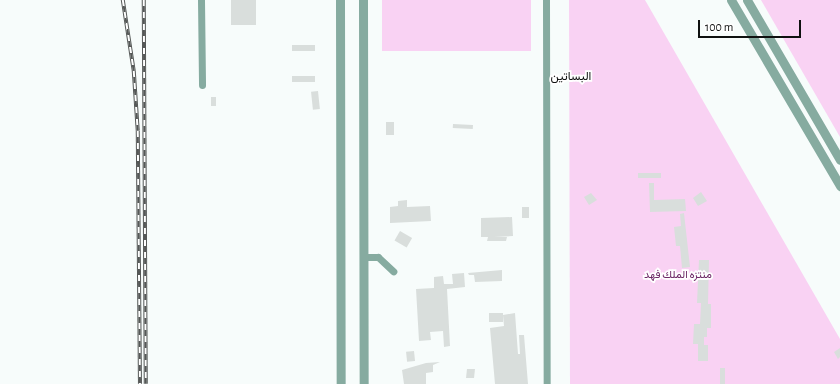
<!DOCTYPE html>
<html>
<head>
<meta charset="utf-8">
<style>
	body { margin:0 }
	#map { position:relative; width:840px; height:384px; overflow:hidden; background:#f7fcfb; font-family:"Alegreya Sans",Vazirmatn,sans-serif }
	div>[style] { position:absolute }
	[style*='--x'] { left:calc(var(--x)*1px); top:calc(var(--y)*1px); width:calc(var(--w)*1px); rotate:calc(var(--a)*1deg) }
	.green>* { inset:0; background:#f9d2f3; transform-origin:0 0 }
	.building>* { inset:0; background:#d9dedc; transform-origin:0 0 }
	.minor>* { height:7px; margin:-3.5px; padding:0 3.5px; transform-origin:3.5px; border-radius:3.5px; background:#86aba0 }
	.tertiary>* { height:9px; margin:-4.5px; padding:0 4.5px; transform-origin:4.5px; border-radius:4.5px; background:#86aba0 }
	.rail>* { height:3.5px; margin-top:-1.75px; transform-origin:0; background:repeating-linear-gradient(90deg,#fff 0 6px,#555857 0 12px); box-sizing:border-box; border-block:1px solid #555857 }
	span { translate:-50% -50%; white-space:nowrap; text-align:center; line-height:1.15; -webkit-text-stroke:3.5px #fff; paint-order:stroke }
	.park-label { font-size:11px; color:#6d2866 }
	.neighbourhood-label { font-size:12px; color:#0f1110 }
	.scale { position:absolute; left:698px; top:20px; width:103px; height:18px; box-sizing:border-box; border:2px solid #0f1110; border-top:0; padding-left:5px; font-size:12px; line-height:14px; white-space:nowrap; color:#0f1110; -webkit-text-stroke:3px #fff; paint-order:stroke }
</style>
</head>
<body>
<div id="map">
	<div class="green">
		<i style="left:382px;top:0;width:149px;height:51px"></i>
		<i style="clip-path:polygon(569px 0,645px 0,840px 339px,840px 384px,570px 384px)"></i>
		<i style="clip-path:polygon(761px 0,840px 0,840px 137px)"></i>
	</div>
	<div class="building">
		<i style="left:231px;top:0;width:25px;height:25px"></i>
		<i style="left:315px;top:45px;width:6px;height:23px;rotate:90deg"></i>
		<i style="left:292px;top:76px;width:23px;height:6px"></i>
		<i style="left:318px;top:91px;width:18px;height:7px;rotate:84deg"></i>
		<i style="left:211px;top:97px;width:5px;height:9px"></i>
		<i style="left:386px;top:122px;width:8px;height:13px"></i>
		<i style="left:453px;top:124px;width:20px;height:4px;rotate:3deg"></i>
		<i style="left:661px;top:173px;width:5px;height:23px;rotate:90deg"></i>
		<i style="clip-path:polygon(649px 183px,654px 183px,654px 200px,685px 199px,686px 211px,650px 212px)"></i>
		<i style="clip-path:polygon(701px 192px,707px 201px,698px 206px,693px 198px)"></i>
		<i style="clip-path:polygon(591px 193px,597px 200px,589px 205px,584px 197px)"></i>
		<i style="clip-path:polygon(407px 200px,407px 207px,430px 206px,431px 221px,390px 223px,390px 207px,398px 206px,398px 201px)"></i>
		<i style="left:522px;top:207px;width:7px;height:11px"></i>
		<i style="clip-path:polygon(684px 213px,690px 267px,682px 268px,680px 246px,676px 246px,674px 227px,681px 226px,680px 214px)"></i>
		<i style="clip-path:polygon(512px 217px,513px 236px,494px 237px,507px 237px,506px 241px,487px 241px,488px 237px,481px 237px,481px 218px)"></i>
		<i style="left:400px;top:231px;width:14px;height:11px;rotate:30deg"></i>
		<i style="clip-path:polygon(699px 260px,709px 260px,708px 304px,711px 304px,711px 328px,707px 328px,707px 337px,704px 337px,704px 345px,708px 345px,708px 361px,698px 361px,698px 344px,693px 344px,694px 324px,700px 324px,701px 303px,697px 303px)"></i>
		<i style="clip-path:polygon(502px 270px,502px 281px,475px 282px,474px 275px,469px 275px,468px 273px)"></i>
		<i style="clip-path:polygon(464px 273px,465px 287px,447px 289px,450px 346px,444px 347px,443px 331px,430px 332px,431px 340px,419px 341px,416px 289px,434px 288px,434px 277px,443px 276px,444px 284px,453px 284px,452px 274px)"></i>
		<i style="left:489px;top:313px;width:14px;height:9px"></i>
		<i style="clip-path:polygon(515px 313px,518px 354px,520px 354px,519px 335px,524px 335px,528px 384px,495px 384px,490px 328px,504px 326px,503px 315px)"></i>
		<i style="clip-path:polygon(840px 348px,840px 357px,838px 359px,834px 352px)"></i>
		<i style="left:414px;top:351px;width:10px;height:8px;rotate:84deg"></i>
		<i style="clip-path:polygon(440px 362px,433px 365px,433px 372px,426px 373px,426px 384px,404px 384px,402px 370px,426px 363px)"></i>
		<i style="left:720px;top:368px;width:5px;height:16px"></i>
		<i style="clip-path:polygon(467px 369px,475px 369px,474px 378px,466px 378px)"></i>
	</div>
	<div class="minor">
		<i style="--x:201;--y:0;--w:85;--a:89.3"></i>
		<i style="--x:546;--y:0;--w:384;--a:89.9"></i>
		<i style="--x:363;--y:257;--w:15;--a:0"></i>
		<i style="--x:378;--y:257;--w:21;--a:43"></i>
	</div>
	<div class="tertiary">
		<i style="--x:340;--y:0;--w:384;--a:89.9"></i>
		<i style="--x:363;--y:0;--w:384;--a:89.9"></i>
		<i style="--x:731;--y:0;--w:216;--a:59.6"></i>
		<i style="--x:747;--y:0;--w:185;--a:59.8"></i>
	</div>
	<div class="rail">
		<i style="--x:123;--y:0;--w:72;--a:81.2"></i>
		<i style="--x:134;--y:71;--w:60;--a:86.2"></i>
		<i style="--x:138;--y:131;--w:253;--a:89.5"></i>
		<i style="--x:144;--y:0;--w:384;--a:89.7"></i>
	</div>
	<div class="park-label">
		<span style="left:678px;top:275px">منتزه الملك فهد</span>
	</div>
	<div class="neighbourhood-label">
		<span style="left:571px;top:77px">البساتين</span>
	</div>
	<div class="scale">100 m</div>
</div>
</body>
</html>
